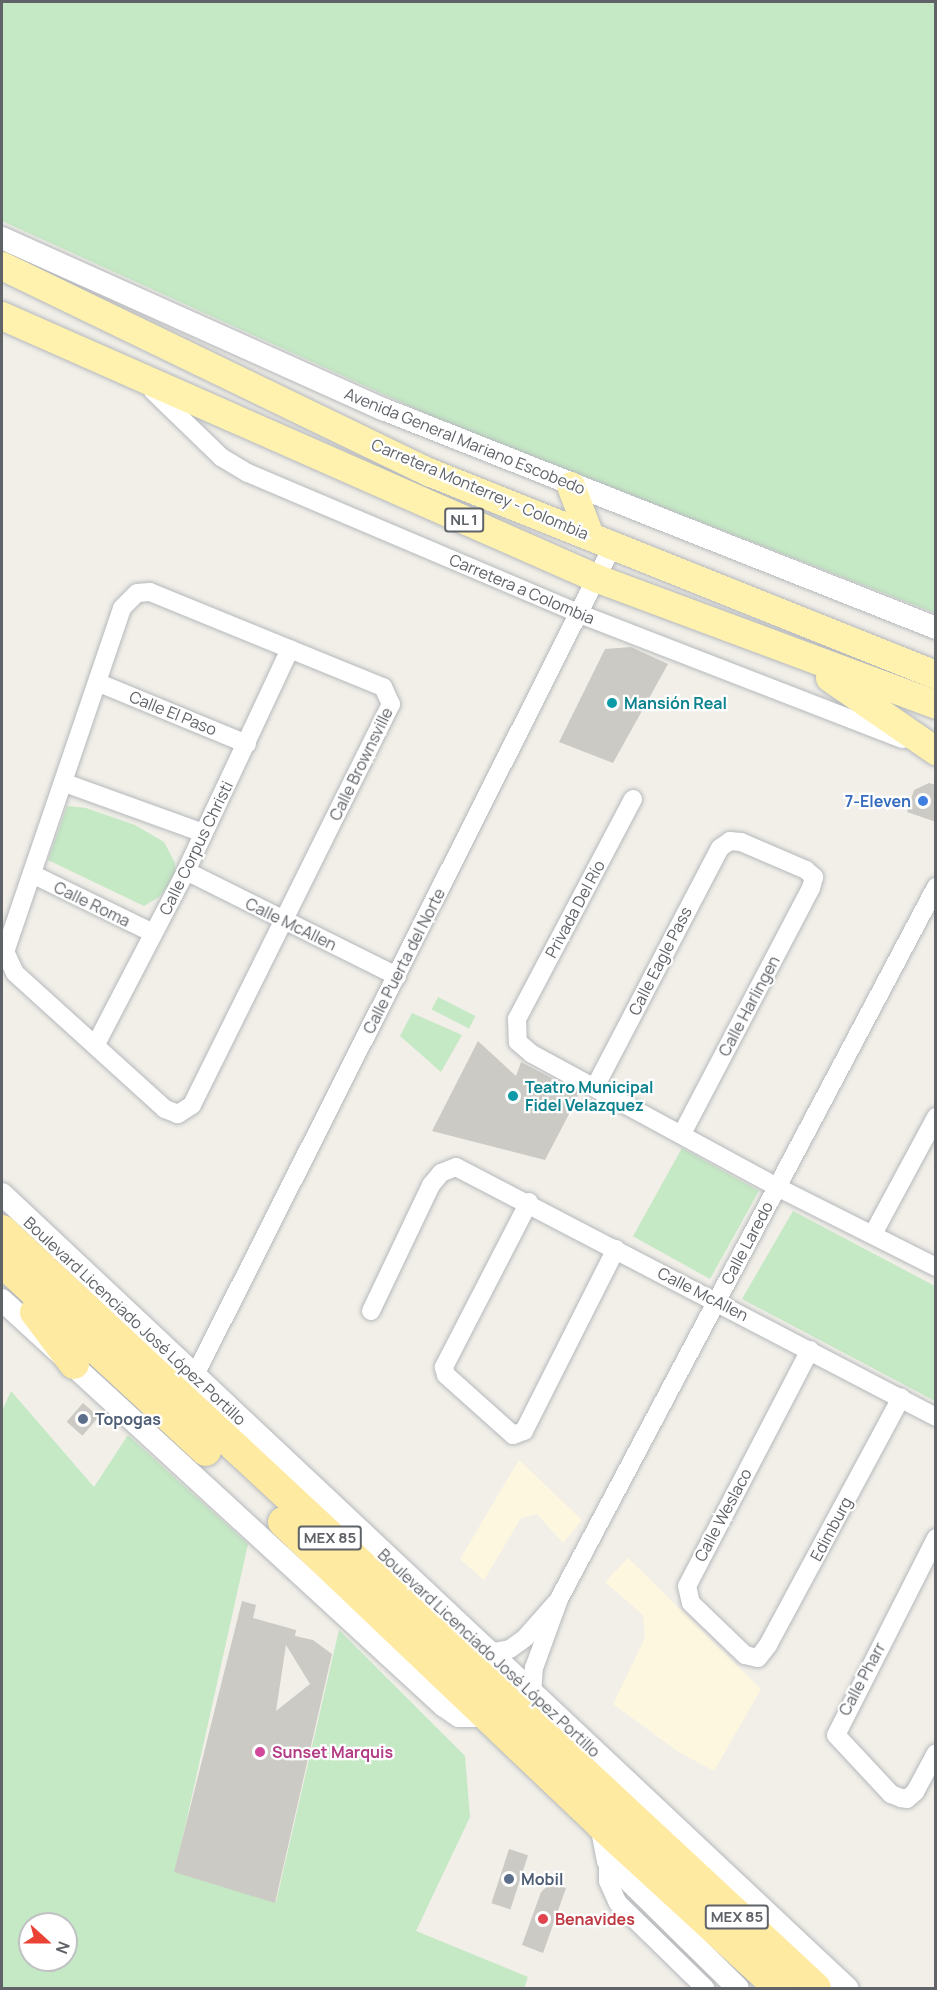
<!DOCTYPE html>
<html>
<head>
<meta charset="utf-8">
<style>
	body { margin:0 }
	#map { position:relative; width:937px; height:1990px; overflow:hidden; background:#f1efe8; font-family:Manrope,sans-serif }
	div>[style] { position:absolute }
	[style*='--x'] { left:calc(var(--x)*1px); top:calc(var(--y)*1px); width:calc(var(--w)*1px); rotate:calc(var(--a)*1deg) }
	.commercial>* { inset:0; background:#fef7e0 }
	.green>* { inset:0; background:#c5e8c5; transform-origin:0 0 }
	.building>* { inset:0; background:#cccac5; transform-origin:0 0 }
	.roads { filter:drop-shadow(0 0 2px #b5b8bc) drop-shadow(0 0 2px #b5b8bc) }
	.minor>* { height:18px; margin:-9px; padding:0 9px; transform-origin:9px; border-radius:9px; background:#fff }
	.tertiary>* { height:22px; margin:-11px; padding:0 11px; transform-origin:11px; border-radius:11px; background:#fff }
	.primary>* { height:28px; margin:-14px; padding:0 14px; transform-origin:14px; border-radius:14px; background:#fff2af }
	.trunk>* { height:30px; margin:-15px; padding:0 15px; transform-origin:15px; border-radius:15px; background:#feeaa1 }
	.dots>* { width:16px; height:16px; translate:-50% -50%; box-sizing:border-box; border:3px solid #fff; border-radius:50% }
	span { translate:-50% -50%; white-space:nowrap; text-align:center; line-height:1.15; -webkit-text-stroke:4.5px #fff; paint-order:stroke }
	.shield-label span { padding:2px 4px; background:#fff; border:2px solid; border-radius:4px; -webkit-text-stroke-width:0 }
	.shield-label { font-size:15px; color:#5f6368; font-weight:700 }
	.street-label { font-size:16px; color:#5f6368 }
	.culture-label { font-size:16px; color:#0d838f; font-weight:700 }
	.left { translate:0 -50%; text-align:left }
	.shop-label { font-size:16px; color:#366cbe; font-weight:700 }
	.right { translate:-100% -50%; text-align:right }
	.service-label { font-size:16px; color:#4e5e75; font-weight:700 }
	.hotel-label { font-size:16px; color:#b23c85; font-weight:700 }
	.health-label { font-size:16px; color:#be3a42; font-weight:700 }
	.frame { position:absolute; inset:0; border:3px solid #5f6368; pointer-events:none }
	.north { position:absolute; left:18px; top:1912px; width:60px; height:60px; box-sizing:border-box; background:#fff; border:2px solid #bfc1c3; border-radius:50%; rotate:111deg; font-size:16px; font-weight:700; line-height:24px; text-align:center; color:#5f6368 }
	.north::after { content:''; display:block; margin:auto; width:21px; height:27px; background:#ea4335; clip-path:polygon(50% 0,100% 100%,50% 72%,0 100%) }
</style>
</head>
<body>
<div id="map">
	<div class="commercial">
		<i style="clip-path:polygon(519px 1460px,582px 1520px,563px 1543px,537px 1514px,521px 1518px,484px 1580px,460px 1559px)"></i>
		<i style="clip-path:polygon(628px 1558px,761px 1689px,714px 1771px,677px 1751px,613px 1704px,645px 1638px,643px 1615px,605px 1582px)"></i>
	</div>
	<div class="green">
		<i style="clip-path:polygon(2px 2px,935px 2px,935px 613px,451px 425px,2px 221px)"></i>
		<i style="clip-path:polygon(67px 806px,86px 808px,135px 825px,164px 842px,175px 863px,176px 876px,159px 897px,144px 906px,48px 860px)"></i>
		<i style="left:438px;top:997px;width:42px;height:14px;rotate:27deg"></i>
		<i style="clip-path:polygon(412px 1013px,462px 1035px,441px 1072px,400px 1036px)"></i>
		<i style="left:682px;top:1148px;width:88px;height:101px;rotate:29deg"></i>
		<i style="clip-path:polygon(793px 1211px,935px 1286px,935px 1401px,742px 1299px)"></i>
		<i style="clip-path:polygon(evenodd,11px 1391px,94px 1487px,128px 1435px,248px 1544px,175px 1872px,276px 1902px,339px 1630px,465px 1756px,470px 1817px,416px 1931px,528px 1977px,524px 1988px,2px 1988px,2px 1411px,11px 1391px,30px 1924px,66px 1924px,66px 1960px,30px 1960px,30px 1924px)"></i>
	</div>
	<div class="building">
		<i style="clip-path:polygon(631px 647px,668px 664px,613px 763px,559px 742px,605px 649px)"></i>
		<i style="clip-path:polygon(929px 783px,936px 785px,936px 822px,907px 812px,914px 790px)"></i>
		<i style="clip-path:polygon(478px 1041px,516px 1076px,521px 1062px,580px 1093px,545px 1160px,432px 1131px)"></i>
		<i style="left:83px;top:1403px;width:21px;height:25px;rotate:41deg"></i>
		<i style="clip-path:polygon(evenodd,242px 1601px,256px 1605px,253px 1618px,296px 1630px,295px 1636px,313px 1640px,332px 1654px,275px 1903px,174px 1872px,242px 1601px,286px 1645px,310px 1684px,276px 1711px,286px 1645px)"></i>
		<i style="left:509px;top:1849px;width:20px;height:57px;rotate:18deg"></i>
		<i style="clip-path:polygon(552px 1882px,566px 1888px,543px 1953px,522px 1945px,541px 1892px)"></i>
	</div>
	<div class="roads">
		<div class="minor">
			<i style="--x:153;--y:391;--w:95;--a:44.1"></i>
			<i style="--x:221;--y:457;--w:31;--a:31"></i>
			<i style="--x:248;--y:473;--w:361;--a:23"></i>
			<i style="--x:580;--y:614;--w:346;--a:21.2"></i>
			<i style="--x:150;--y:592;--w:252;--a:22.2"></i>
			<i style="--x:383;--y:687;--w:19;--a:65"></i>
			<i style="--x:391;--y:704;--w:448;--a:116.4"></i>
			<i style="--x:192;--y:1105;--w:17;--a:147"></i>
			<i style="--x:178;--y:1114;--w:14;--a:-159"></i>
			<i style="--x:165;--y:1109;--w:202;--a:-137.8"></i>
			<i style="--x:15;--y:973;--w:23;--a:-115"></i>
			<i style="--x:5;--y:952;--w:363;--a:-71.2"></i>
			<i style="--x:122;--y:608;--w:21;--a:-45"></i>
			<i style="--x:137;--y:593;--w:13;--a:-4"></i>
			<i style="--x:99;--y:683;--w:160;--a:22.4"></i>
			<i style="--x:65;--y:783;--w:147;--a:19.9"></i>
			<i style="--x:633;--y:799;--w:249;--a:117.8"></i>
			<i style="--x:517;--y:1019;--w:23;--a:88"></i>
			<i style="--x:518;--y:1042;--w:18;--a:41"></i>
			<i style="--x:532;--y:1054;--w:279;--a:28.5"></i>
			<i style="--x:777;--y:1187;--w:178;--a:26.7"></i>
			<i style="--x:186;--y:871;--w:236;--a:26.5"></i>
			<i style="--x:32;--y:874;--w:135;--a:26"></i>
			<i style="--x:96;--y:1044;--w:195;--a:-62.5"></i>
			<i style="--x:186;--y:871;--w:245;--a:-64.9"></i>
			<i style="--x:595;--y:1087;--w:270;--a:-62.4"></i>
			<i style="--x:720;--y:848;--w:12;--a:-35"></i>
			<i style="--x:730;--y:841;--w:11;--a:5"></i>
			<i style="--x:741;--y:842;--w:71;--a:23.3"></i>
			<i style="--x:806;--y:870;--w:11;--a:41"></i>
			<i style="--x:814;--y:877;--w:11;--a:105"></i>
			<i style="--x:811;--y:888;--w:278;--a:117.7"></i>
			<i style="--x:529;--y:1202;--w:186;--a:117.3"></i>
			<i style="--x:444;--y:1367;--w:8;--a:76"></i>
			<i style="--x:446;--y:1375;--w:90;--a:41.8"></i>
			<i style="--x:513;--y:1435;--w:12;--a:-20"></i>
			<i style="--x:524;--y:1431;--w:204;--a:-63.2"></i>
			<i style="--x:873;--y:1234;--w:133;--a:-61.7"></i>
			<i style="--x:371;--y:1311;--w:140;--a:-64.5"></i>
			<i style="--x:431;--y:1185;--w:16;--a:-50"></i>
			<i style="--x:441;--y:1173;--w:16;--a:-22"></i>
			<i style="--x:456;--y:1167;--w:541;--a:27.51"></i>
			<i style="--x:810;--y:1350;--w:266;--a:117.5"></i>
			<i style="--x:687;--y:1586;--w:17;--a:77"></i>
			<i style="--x:691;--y:1603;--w:75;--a:43.9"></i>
			<i style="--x:745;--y:1655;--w:13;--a:13"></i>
			<i style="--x:758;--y:1658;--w:16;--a:-52"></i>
			<i style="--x:768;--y:1645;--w:281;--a:-61.7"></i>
			<i style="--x:194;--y:1377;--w:932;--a:-63.27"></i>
			<i style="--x:936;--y:1538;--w:221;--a:116.9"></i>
			<i style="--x:836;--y:1735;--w:81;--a:47"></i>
			<i style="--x:891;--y:1794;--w:11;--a:22"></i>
			<i style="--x:901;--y:1798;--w:6;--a:9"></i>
			<i style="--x:907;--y:1799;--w:11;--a:-41"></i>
			<i style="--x:915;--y:1792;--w:44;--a:-61.7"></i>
			<i style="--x:489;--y:1653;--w:21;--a:-11"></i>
			<i style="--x:510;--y:1649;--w:19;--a:-36"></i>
			<i style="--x:525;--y:1638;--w:47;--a:-48.5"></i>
			<i style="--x:532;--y:1694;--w:26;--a:-86"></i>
			<i style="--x:534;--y:1668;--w:73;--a:-70.1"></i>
			<i style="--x:559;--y:1599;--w:806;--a:-62.1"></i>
			<i style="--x:608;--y:1860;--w:21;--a:90"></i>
			<i style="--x:608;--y:1881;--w:24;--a:66"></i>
			<i style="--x:618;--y:1903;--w:122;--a:44.3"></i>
		</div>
		<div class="tertiary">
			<i style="--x:2;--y:238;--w:418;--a:24.2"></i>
			<i style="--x:383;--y:409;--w:595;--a:21.6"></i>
			<i style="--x:2;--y:1194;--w:1160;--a:43.22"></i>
			<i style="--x:2;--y:1300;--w:600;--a:42.57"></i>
			<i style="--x:444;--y:1706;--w:18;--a:34"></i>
			<i style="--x:459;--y:1716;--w:28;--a:0"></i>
			<i style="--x:601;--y:1825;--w:36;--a:79"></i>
			<i style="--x:608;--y:1860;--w:182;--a:44.6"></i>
		</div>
		<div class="primary">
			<i style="--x:2;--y:266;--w:476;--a:25.8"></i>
			<i style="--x:431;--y:473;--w:544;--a:21.8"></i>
			<i style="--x:2;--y:316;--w:651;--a:23.81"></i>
			<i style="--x:598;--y:579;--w:361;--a:20.4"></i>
			<i style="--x:571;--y:486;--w:53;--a:69.2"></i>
			<i style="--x:830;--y:678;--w:129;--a:34.6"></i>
		</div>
		<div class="trunk">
			<i style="--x:2;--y:1230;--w:1112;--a:42.96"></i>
			<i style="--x:2;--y:1262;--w:278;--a:42.8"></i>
			<i style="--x:35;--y:1312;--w:65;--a:53.1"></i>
			<i style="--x:283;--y:1522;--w:439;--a:43.6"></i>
			<i style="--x:601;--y:1825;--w:241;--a:42.5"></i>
		</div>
	</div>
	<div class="dots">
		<i style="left:612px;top:703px;background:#0f9aa8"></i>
		<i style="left:923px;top:801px;background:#3f7fe0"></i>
		<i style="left:513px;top:1096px;background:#0f9aa8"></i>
		<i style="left:83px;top:1419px;background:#5c6f8a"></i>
		<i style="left:260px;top:1752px;background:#d1479c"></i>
		<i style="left:509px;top:1879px;background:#5c6f8a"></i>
		<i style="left:543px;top:1919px;background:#e0444e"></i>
	</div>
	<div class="shield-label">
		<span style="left:464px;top:520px">NL 1</span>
		<span style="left:330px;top:1538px">MEX 85</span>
		<span style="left:737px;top:1917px">MEX 85</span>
	</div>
	<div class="street-label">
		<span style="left:465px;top:441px;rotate:22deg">Avenida General Mariano Escobedo</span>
		<span style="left:480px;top:489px;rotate:23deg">Carretera Monterrey - Colombia</span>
		<span style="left:522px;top:589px;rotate:23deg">Carretera a Colombia</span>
		<span style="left:173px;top:713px;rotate:22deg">Calle El Paso</span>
		<span style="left:361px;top:764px;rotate:-64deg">Calle Brownsville</span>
		<span style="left:196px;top:848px;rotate:-64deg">Calle Corpus Christi</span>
		<span style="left:92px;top:904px;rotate:26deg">Calle Roma</span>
		<span style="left:575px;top:909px;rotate:-62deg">Privada Del Río</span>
		<span style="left:291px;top:924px;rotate:26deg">Calle McAllen</span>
		<span style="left:404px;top:961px;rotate:-63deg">Calle Puerta del Norte</span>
		<span style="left:660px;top:961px;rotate:-63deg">Calle Eagle Pass</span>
		<span style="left:749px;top:1006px;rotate:-62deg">Calle Harlingen</span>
		<span style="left:747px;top:1243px;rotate:-62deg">Calle Laredo</span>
		<span style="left:703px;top:1294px;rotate:27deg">Calle McAllen</span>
		<span style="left:135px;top:1321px;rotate:43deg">Boulevard Licenciado José López Portillo</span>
		<span style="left:723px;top:1515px;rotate:-62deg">Calle Weslaco</span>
		<span style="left:831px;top:1529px;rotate:-62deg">Edimburg</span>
		<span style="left:489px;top:1653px;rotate:43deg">Boulevard Licenciado José López Portillo</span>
		<span style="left:862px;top:1679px;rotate:-62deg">Calle Pharr</span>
	</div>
	<div class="culture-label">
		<span class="left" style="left:624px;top:703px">Mansión Real</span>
		<span class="left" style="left:525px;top:1096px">Teatro Municipal<br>Fidel Velazquez</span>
	</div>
	<div class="shop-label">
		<span class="right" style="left:911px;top:801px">7-Eleven</span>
	</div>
	<div class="service-label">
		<span class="left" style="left:95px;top:1419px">Topogas</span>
		<span class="left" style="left:521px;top:1879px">Mobil</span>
	</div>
	<div class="hotel-label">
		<span class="left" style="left:272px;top:1752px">Sunset Marquis</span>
	</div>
	<div class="health-label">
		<span class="left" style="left:555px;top:1919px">Benavides</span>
	</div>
	<div class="frame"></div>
	<div class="north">N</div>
</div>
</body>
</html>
